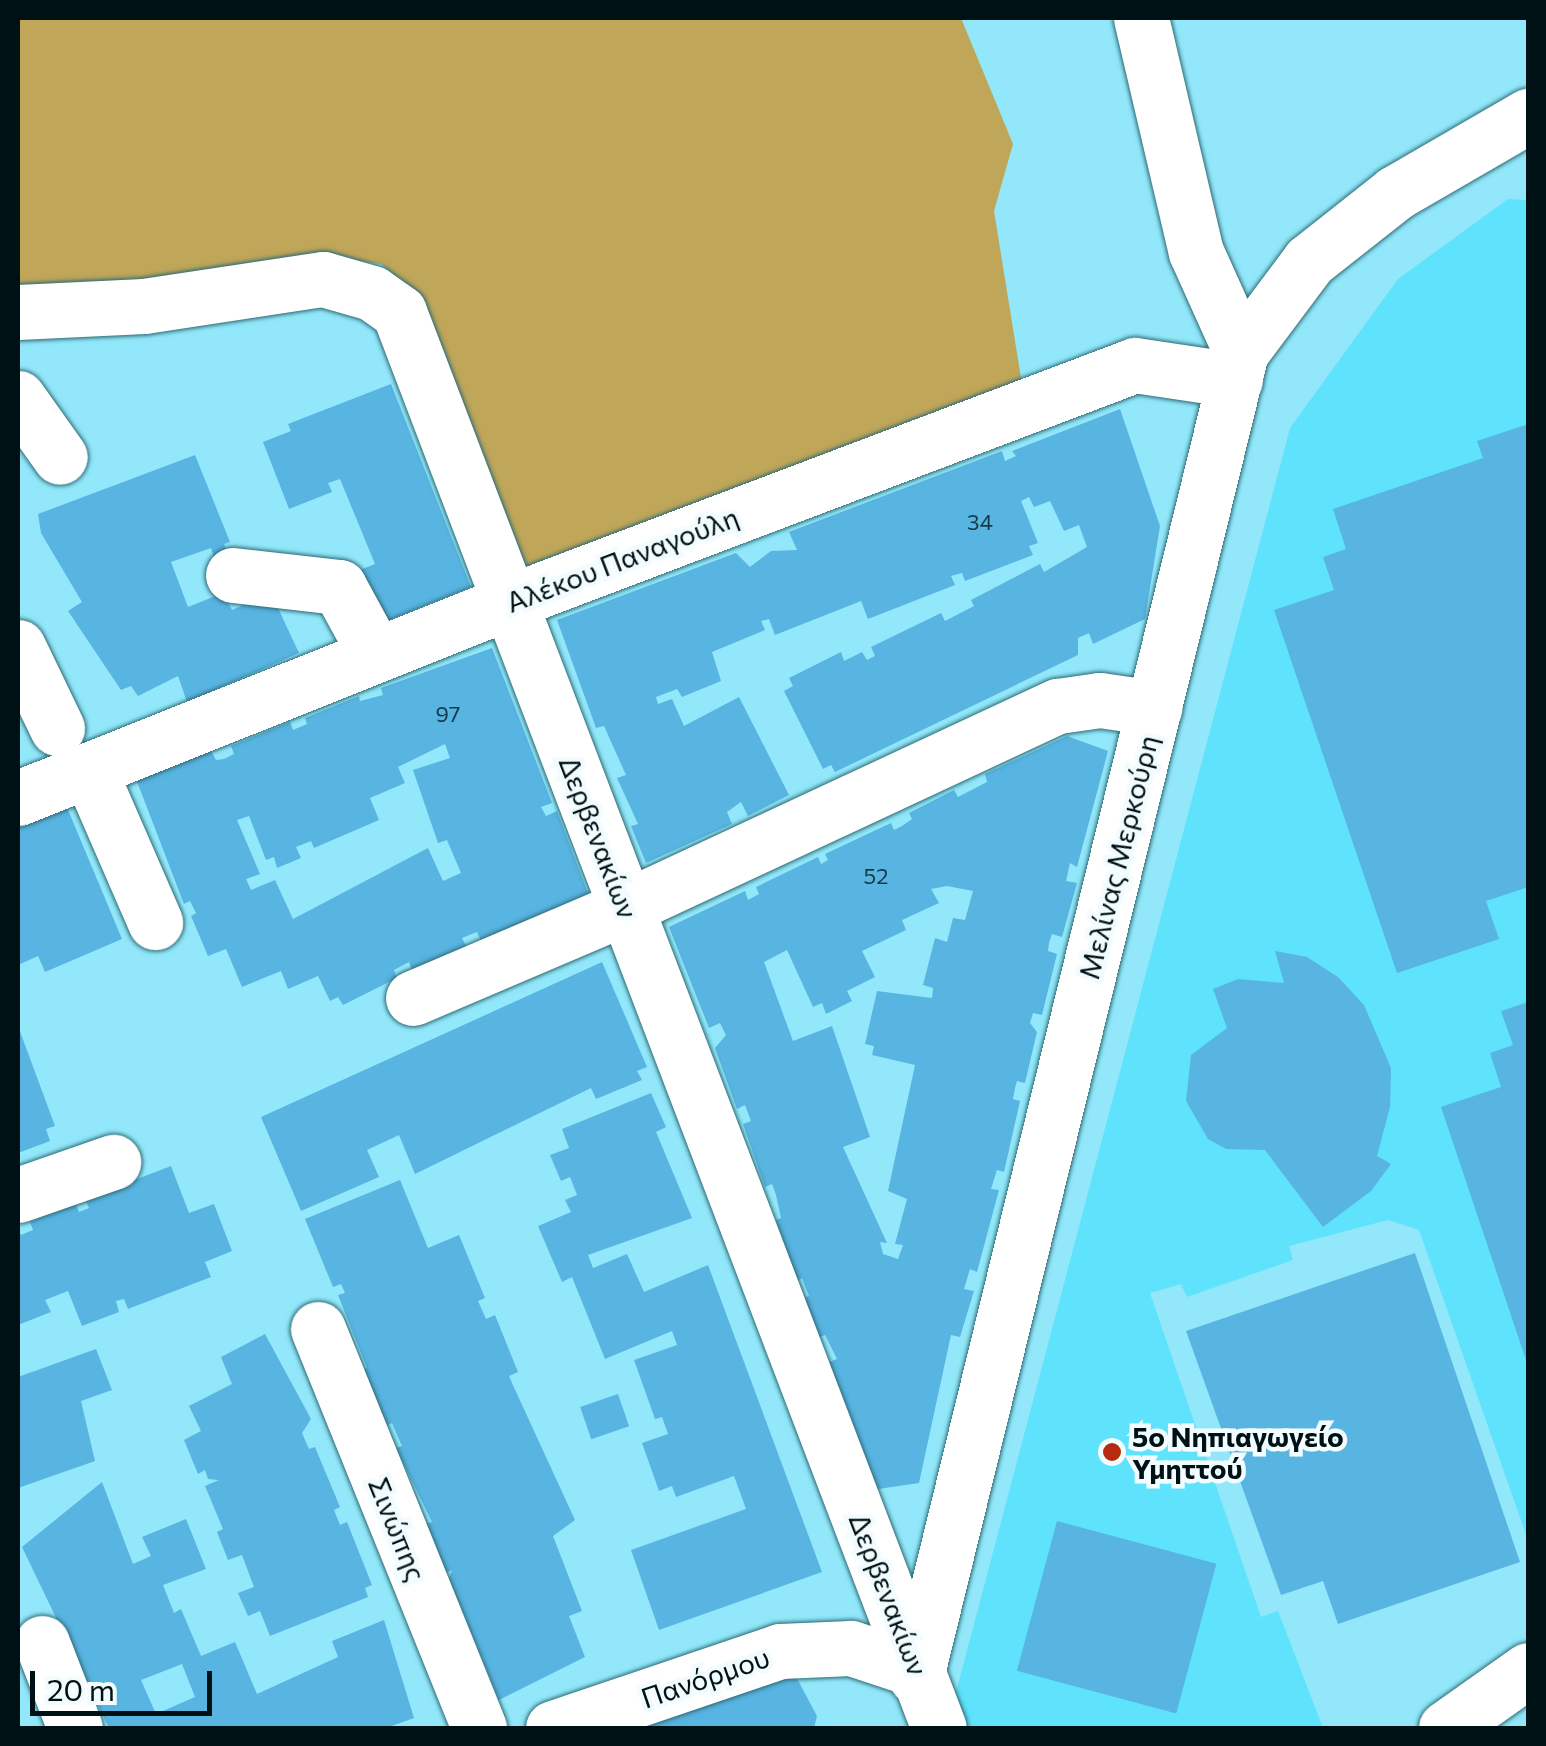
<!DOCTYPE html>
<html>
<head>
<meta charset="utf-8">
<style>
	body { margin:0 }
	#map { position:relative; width:1546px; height:1746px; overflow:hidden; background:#92e8fa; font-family:Commissioner,sans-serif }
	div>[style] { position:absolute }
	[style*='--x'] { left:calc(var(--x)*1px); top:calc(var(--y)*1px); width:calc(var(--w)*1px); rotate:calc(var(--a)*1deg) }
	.built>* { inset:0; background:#5fe2fb }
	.green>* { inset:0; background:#bfa659 }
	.building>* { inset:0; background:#58b4e1; transform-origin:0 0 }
	.roads { filter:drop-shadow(0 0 2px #2d6a76) drop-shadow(0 0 2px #2d6a76) }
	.minor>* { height:55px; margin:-27.5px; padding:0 27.5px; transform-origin:27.5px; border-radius:27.5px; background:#fff }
	.dots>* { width:28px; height:28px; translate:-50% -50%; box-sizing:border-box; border:5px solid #f2fcfe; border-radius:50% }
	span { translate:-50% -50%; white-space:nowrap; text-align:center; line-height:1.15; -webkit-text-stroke:9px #f2fcfe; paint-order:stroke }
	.number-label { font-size:22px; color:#163a48 }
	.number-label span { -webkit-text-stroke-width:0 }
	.street-label { font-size:28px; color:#001115 }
	.poi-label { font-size:28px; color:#001115; font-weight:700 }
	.left { translate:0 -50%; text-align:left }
	.frame { position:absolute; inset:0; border:20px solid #001115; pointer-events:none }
	.scale { position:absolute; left:30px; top:1671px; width:182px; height:45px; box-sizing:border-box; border:5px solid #001115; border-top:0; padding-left:12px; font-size:30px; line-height:35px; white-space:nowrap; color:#001115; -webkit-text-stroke:8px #f2fcfe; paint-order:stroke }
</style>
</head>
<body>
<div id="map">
	<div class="built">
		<i style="clip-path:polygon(1508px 199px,1528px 200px,1528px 1540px,1419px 1230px,1388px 1220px,1289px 1246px,1293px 1260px,1187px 1297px,1181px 1284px,1150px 1293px,1261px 1617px,1278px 1611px,1323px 1728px,966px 1728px,954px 1700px,1290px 428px,1398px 279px)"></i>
	</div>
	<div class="green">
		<i style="clip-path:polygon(18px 18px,961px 18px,1013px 144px,994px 211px,1022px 384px,528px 578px,418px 293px,381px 264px,335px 258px,18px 295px)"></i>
	</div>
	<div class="building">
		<i style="clip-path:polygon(391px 384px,471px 587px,379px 624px,357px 571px,375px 564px,340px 479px,328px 483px,332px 492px,289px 509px,263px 442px,291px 431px,288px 424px)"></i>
		<i style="clip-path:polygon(1120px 409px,1160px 526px,1145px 619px,1093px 644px,1089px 633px,1078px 638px,1078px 655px,835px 772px,831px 765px,823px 769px,784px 691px,793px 686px,789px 678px,841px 652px,844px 661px,862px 652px,867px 660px,875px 656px,871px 647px,941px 613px,945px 621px,974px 606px,971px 600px,1040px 564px,1044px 572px,1087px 547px,1079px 525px,1064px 531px,1050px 501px,1034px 507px,1029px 497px,1021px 501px,1038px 543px,1029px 546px,1033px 555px,965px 581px,962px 573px,951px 576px,955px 585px,868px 619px,861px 601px,775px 635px,769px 619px,761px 621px,765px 630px,712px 652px,721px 681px,682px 697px,677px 689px,656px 697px,658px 704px,672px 699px,684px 726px,739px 697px,789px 795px,748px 816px,741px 802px,727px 812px,732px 824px,646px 863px,631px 826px,638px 824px,617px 778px,626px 775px,604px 726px,596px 728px,557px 620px,736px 553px,750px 567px,771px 551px,797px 550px,789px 532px,1002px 451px,1005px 461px,1016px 456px,1012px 451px)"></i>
		<i style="clip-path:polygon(1528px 424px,1528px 887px,1486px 901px,1499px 939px,1397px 973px,1274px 610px,1334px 590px,1323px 557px,1346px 549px,1333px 509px,1483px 458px,1477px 441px)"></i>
		<i style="clip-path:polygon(195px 455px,230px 542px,224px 544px,227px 552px,214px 557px,211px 548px,171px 562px,188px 607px,223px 593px,232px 610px,271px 593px,299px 653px,187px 702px,178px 676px,138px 696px,131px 686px,121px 690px,68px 611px,82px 602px,41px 533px,38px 514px)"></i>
		<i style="clip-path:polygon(evenodd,492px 648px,552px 803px,541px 807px,546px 816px,557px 811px,589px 896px,482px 943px,477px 932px,462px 938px,467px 948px,413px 973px,409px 962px,394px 970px,397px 978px,343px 1005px,338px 997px,330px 1001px,318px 976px,288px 989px,281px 971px,242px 987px,226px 949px,208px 956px,191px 916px,196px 913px,190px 901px,184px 904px,136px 779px,209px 747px,216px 760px,224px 759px,234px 754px,231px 746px,290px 722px,293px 730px,307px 724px,305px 718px,359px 696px,360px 701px,383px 695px,381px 688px,492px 648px,445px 744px,450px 758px,413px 770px,438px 843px,447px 840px,461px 873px,443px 881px,428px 848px,293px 919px,275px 880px,251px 890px,246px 879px,260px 874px,237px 820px,249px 816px,266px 860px,274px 857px,277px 868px,301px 858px,296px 847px,311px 841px,314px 848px,379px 820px,370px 798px,405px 783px,398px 767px,445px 744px)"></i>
		<i style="clip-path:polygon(evenodd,1067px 736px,1108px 751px,1077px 867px,1070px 863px,1066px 881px,1077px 883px,1062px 937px,1052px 934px,1049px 943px,1048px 951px,1057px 954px,1042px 1015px,1033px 1013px,1030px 1023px,1037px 1032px,1025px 1083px,1017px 1081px,1015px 1088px,1013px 1099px,1020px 1101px,1004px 1172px,997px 1170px,991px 1189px,999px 1190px,977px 1272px,970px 1269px,964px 1289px,974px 1291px,960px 1337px,951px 1335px,919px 1483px,878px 1489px,829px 1362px,837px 1359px,825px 1335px,817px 1338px,801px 1299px,809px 1296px,802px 1278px,797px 1281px,776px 1220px,781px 1218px,776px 1195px,772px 1184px,765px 1187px,743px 1124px,751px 1121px,745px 1105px,737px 1109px,715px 1048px,726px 1035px,720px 1023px,709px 1028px,669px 927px,745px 891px,748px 900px,759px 894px,756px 887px,818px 857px,821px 864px,828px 860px,825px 854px,891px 823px,894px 830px,902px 826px,912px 819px,909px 813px,954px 790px,958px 797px,987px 782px,985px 774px,1067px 736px,947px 886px,973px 891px,965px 920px,953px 918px,947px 942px,935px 938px,923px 985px,933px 988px,932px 998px,877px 991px,865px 1044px,874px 1046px,872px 1055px,915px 1065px,888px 1191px,907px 1199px,895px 1244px,903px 1245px,898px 1259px,883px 1254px,880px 1242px,887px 1243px,843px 1147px,870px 1137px,832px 1026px,793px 1041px,764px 962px,787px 950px,813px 1007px,822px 1003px,826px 1014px,852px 1001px,847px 991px,875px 977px,862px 951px,906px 930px,902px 920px,939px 903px,931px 889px,947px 886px)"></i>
		<i style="clip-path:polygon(66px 805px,122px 939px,45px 972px,38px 956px,18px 965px,18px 825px)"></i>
		<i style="clip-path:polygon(1275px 951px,1307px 957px,1338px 977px,1364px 1005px,1391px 1068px,1390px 1107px,1377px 1156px,1391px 1164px,1371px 1191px,1323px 1227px,1265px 1150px,1226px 1149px,1208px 1139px,1186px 1101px,1191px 1055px,1227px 1028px,1213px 989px,1238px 979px,1284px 983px)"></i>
		<i style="clip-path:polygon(602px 962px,647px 1067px,637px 1071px,642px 1080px,596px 1099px,591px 1088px,415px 1174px,399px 1135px,367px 1150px,379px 1177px,301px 1211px,261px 1117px)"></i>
		<i style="clip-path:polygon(1528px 1002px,1528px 1366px,1441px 1107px,1501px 1087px,1490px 1053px,1513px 1045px,1501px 1011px)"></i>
		<i style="clip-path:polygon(18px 1026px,55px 1126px,46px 1129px,50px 1141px,18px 1153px)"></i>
		<i style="clip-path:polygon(651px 1093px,666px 1127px,656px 1132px,692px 1218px,588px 1255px,593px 1268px,627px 1254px,644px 1292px,708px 1265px,822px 1572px,659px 1630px,631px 1550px,746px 1509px,734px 1476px,676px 1497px,672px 1486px,659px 1491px,642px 1443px,668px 1434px,662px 1417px,655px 1419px,634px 1360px,677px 1345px,672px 1331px,605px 1359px,572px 1277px,562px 1282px,538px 1226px,571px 1212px,565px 1200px,577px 1195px,570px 1177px,561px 1181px,550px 1155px,569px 1148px,562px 1129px)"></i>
		<i style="clip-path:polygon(171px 1166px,189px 1213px,214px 1204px,232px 1251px,205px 1262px,211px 1277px,128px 1309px,124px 1299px,116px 1301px,119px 1312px,82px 1326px,68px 1291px,45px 1300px,51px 1312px,18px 1325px,18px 1228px,21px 1235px,33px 1230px,30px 1222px,76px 1204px,79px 1212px,89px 1208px,85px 1199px)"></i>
		<i style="clip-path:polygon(400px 1180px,428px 1248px,459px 1235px,485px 1298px,478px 1301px,486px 1319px,495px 1315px,518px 1372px,509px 1376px,512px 1383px,575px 1520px,553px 1536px,582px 1611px,569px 1616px,585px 1657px,499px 1700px,449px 1579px,452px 1570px,446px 1573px,425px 1524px,432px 1522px,396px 1448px,402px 1446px,392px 1423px,386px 1426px,362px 1370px,367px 1368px,338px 1295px,345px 1293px,341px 1284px,333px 1287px,305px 1219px)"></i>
		<i style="clip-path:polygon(1415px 1253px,1520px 1562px,1338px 1624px,1323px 1581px,1281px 1595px,1186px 1331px)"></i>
		<i style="clip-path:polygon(265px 1334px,311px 1419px,302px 1433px,309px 1449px,315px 1447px,340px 1507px,334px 1510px,340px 1525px,347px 1522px,372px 1585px,365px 1588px,368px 1597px,270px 1636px,260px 1611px,248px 1616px,238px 1593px,254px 1587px,242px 1555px,228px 1560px,217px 1532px,223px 1529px,205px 1486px,219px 1480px,208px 1479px,205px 1470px,198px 1474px,184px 1440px,201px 1431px,189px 1406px,232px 1384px,221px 1357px)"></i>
		<i style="clip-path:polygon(96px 1349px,112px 1390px,81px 1401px,95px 1461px,18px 1488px,18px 1377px)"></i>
		<i style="left:618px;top:1394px;width:34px;height:40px;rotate:71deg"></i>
		<i style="clip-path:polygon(evenodd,102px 1482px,133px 1564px,151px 1556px,142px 1537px,186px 1519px,206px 1569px,163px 1585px,174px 1613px,181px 1609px,201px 1656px,235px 1642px,257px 1694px,338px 1657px,332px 1641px,384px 1620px,414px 1718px,386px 1728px,109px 1728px,22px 1547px,102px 1482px,182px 1664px,195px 1697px,156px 1714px,141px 1680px,182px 1664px)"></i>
		<i style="left:1057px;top:1521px;width:165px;height:155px;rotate:15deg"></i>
		<i style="clip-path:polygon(794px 1673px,817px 1716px,814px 1728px,635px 1728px)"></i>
	</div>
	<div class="roads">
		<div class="minor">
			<i style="--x:1141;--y:18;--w:240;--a:76.8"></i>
			<i style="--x:1196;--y:252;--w:110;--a:65.8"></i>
			<i style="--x:18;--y:312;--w:126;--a:-2.7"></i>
			<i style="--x:144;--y:306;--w:181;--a:-8.6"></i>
			<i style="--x:323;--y:279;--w:51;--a:15.9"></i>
			<i style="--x:372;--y:293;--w:33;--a:35"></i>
			<i style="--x:399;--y:312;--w:1515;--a:69.13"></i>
			<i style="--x:18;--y:398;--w:72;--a:54.6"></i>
			<i style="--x:233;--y:575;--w:107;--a:6.5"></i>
			<i style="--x:339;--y:587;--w:77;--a:61.4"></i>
			<i style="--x:18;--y:647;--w:90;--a:64.3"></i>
			<i style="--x:89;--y:770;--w:166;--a:66.5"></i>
			<i style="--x:18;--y:798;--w:529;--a:-21.76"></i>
			<i style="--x:509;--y:602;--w:669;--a:-20.74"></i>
			<i style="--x:1135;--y:365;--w:101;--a:8.5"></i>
			<i style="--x:413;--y:998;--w:232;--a:-23.1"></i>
			<i style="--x:626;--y:907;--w:476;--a:-25"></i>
			<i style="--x:1058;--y:706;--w:42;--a:-8.1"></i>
			<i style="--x:1100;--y:700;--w:55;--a:8.4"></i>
			<i style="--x:18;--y:1195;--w:101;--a:-19.2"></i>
			<i style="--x:318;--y:1329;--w:430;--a:68"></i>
			<i style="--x:42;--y:1643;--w:91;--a:68.8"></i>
			<i style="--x:916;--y:1677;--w:1364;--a:-76.22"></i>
			<i style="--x:1241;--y:352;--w:114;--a:-53.2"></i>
			<i style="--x:1309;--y:261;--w:110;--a:-38.3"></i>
			<i style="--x:1395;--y:193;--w:154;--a:-30.1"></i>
			<i style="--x:553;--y:1728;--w:240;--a:-18.7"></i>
			<i style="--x:780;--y:1651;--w:71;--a:-2.4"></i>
			<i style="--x:851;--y:1648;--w:71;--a:18.2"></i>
			<i style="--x:1446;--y:1728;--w:100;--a:-35.3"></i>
		</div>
	</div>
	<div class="dots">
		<i style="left:1112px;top:1452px;background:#b62a10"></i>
	</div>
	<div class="number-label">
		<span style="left:980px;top:522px">34</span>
		<span style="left:448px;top:714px">97</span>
		<span style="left:876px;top:876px">52</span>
	</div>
	<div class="street-label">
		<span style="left:622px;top:559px;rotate:-21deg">Αλέκου Παναγούλη</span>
		<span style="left:599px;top:837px;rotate:69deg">Δερβενακίων</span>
		<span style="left:1118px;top:857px;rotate:-76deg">Μελίνας Μερκούρη</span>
		<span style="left:398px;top:1529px;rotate:68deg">Σινώπης</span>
		<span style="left:889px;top:1594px;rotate:69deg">Δερβενακίων</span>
		<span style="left:705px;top:1677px;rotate:-19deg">Πανόρμου</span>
	</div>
	<div class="poi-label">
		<span class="left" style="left:1132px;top:1452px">5ο Νηπιαγωγείο<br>Υμηττού</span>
	</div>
	<div class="frame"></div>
	<div class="scale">20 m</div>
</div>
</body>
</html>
